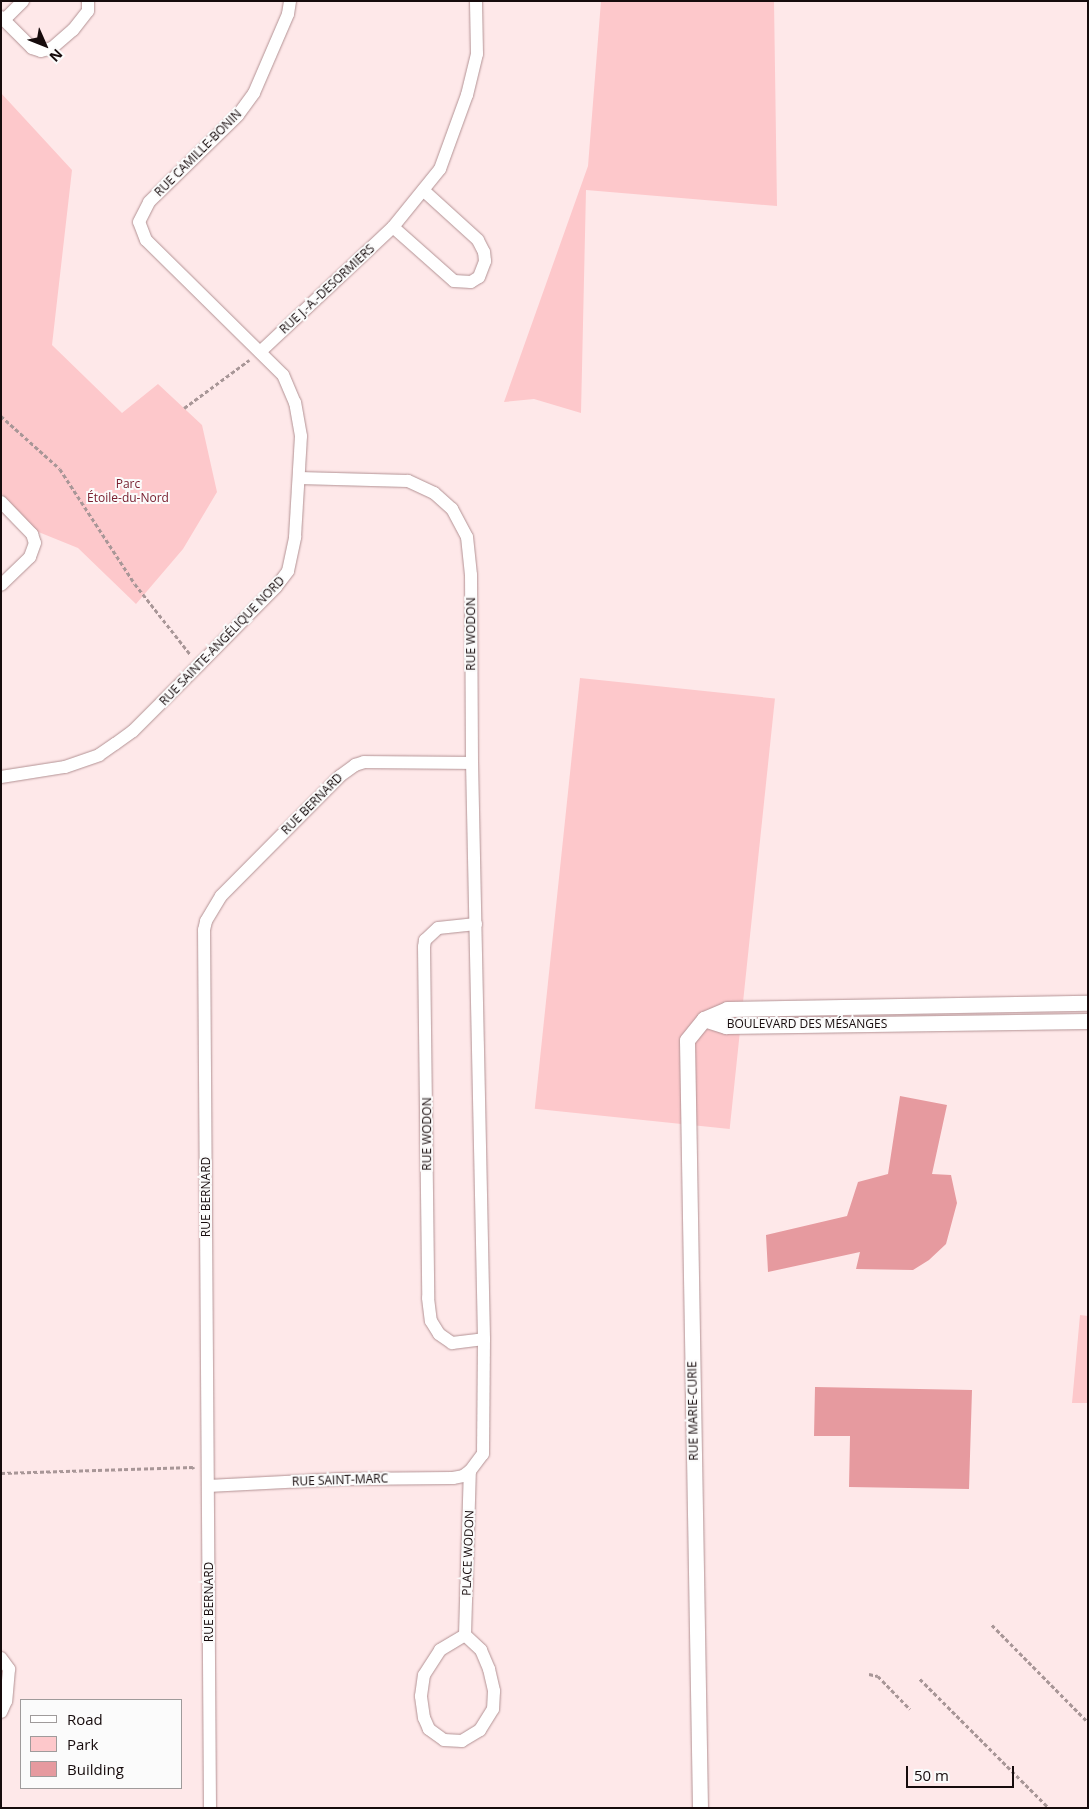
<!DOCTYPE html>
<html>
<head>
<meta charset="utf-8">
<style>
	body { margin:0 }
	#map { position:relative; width:1089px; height:1809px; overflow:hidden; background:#fee8e9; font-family:"Open Sans",sans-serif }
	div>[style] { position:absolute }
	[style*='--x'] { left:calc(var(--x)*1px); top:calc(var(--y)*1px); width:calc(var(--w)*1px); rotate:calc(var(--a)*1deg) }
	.green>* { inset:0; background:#fdc8cb; transform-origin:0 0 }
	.building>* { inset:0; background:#e69a9f }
	.path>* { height:2.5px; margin-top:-1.25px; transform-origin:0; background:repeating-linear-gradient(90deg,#a89697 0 4px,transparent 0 6.5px) }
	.roads { filter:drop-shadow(0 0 1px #b39294) drop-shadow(0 0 1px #b39294) }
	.minor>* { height:12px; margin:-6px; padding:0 6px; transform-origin:6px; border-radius:6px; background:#fff }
	.tertiary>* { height:15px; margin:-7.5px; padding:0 7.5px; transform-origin:7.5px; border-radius:7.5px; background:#fff }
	span { translate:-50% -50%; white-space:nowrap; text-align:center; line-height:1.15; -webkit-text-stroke:4px #fbfbfb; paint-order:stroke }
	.street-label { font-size:12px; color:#160b0c }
	.park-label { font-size:12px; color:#792030 }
	.frame { position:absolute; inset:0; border:2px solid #160b0c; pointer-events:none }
	.legend { position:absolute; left:20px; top:1699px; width:162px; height:90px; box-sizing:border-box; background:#fbfbfb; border:1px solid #9f9b9b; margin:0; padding:6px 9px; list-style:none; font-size:15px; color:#160b0c }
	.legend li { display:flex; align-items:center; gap:10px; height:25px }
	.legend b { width:25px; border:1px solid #9f9b9b }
	.north { position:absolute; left:20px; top:20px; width:50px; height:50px; -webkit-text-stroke:4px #fbfbfb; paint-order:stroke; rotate:134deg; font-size:14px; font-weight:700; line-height:20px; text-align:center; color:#160b0c }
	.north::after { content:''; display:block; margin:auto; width:18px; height:22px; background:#160b0c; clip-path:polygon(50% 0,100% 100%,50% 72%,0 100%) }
	.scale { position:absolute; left:906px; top:1766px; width:108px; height:22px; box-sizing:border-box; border:2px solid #160b0c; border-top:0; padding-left:6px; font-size:15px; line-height:18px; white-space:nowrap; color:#160b0c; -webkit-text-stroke:4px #fbfbfb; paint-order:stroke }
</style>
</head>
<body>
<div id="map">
	<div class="green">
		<i style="clip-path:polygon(601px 1px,774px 1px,777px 206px,586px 190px,581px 413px,534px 399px,504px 402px,588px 166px)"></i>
		<i style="clip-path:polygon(1px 93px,72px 170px,52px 345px,122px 413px,158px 384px,202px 425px,217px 492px,183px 549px,136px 604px,78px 548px,36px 531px,1px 493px)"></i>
		<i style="left:580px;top:678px;width:196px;height:433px;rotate:6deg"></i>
		<i style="clip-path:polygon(1080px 1315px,1088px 1316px,1088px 1403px,1072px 1403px)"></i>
	</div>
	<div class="building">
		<i style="clip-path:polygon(900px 1096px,947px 1105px,932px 1174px,951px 1175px,957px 1203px,946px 1244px,929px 1260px,913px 1270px,856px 1269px,860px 1252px,768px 1272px,766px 1235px,847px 1216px,858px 1182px,888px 1174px)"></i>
		<i style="clip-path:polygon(815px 1387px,972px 1390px,969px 1489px,849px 1487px,850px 1436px,814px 1436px)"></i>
	</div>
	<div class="path">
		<i style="--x:184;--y:408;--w:81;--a:-36.4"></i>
		<i style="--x:1;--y:416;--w:79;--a:41.9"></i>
		<i style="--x:60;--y:469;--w:137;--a:56.9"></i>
		<i style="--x:135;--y:584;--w:89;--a:51.8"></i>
		<i style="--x:1;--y:1473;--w:192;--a:-1.8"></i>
		<i style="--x:193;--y:1467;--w:2;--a:63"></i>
		<i style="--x:992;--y:1625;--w:136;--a:45.3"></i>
		<i style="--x:869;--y:1674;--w:9;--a:13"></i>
		<i style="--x:878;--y:1676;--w:46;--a:45.9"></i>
		<i style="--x:920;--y:1679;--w:182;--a:45"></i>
	</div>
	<div class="roads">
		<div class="minor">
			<i style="--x:1;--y:17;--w:44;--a:45"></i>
			<i style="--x:32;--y:48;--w:9;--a:18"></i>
			<i style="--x:41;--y:51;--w:11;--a:-15"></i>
			<i style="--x:52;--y:48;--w:28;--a:-41"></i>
			<i style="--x:73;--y:30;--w:24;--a:-52"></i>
			<i style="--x:88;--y:11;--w:10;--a:-90"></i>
			<i style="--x:4;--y:20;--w:27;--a:-45"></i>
			<i style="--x:393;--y:227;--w:81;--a:41.5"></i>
			<i style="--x:454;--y:281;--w:17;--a:3"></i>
			<i style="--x:471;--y:282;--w:9;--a:-32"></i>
			<i style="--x:479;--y:277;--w:17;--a:-69"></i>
			<i style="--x:485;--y:261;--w:9;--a:-96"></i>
			<i style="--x:484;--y:252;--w:13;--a:-117"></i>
			<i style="--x:478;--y:240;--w:74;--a:-137.7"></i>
			<i style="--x:260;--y:352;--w:183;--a:-43.2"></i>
			<i style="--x:393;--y:227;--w:75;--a:-51"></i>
			<i style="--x:440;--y:169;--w:79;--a:-70"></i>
			<i style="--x:467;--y:95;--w:42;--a:-76.3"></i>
			<i style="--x:477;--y:54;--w:53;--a:-91.1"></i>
			<i style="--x:1;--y:502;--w:45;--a:45.9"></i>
			<i style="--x:32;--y:534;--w:9;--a:72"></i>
			<i style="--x:35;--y:543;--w:15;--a:110"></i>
			<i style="--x:30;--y:557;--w:40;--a:136"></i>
			<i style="--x:1;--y:777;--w:65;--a:-8.9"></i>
			<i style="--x:65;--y:767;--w:36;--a:-19"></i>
			<i style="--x:99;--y:755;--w:19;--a:-35"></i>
			<i style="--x:115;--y:744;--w:22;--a:-36"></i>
			<i style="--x:133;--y:731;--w:93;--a:-45"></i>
			<i style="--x:199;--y:665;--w:110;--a:-45.4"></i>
			<i style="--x:276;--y:587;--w:20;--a:-53"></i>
			<i style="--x:288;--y:571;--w:35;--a:-78"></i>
			<i style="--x:295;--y:537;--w:101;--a:-86.6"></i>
			<i style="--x:301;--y:436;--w:34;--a:-100"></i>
			<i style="--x:295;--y:403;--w:30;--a:-113"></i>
			<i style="--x:283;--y:375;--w:192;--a:-135.4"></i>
			<i style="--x:146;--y:240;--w:19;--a:-111"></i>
			<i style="--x:139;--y:222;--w:22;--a:-63"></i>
			<i style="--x:149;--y:202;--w:124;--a:-44.3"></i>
			<i style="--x:238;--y:115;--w:27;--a:-54"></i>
			<i style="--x:254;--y:93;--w:86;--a:-66.7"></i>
			<i style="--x:288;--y:14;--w:13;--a:-81"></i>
			<i style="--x:476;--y:924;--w:38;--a:174"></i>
			<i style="--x:438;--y:928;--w:18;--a:137"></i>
			<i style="--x:425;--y:940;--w:7;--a:98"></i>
			<i style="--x:424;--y:947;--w:351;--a:89.3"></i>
			<i style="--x:428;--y:1298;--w:23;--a:83"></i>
			<i style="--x:431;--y:1321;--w:15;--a:58"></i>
			<i style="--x:439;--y:1334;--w:16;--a:35"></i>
			<i style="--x:452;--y:1343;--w:32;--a:-7"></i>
			<i style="--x:208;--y:1486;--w:135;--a:-3"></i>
			<i style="--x:343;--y:1479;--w:110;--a:-0.5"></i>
			<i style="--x:453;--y:1478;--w:10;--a:-11"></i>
			<i style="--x:463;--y:1476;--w:9;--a:-36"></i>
			<i style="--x:470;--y:1471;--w:21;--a:-53"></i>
			<i style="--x:483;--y:1454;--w:115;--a:-89.5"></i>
			<i style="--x:484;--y:1339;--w:576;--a:-91.19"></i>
			<i style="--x:472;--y:763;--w:188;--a:-90.3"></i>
			<i style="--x:471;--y:575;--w:38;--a:-96"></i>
			<i style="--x:467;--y:537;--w:32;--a:-118"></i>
			<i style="--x:452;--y:509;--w:24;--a:-138"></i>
			<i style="--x:434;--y:493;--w:29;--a:-155"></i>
			<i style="--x:408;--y:481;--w:109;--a:-178.4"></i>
			<i style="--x:465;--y:1635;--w:22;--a:43"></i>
			<i style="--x:481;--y:1650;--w:21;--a:67"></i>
			<i style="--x:489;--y:1669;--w:23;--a:77"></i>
			<i style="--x:494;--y:1691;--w:18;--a:93"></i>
			<i style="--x:493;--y:1709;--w:25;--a:122"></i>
			<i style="--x:480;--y:1730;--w:21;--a:149"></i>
			<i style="--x:462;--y:1741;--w:18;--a:-177"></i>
			<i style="--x:444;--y:1740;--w:19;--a:-144"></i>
			<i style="--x:429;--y:1729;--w:12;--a:-114"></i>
			<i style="--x:424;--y:1718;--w:22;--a:-98"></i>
			<i style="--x:421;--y:1696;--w:21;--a:-82"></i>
			<i style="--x:424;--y:1675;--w:30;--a:-57"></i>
			<i style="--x:440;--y:1650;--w:29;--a:-31"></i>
			<i style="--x:465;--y:1635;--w:164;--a:-88.3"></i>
			<i style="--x:1;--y:1658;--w:14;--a:54"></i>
			<i style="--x:9;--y:1669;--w:32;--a:95"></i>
			<i style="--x:6;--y:1701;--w:12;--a:114"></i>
			<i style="--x:210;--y:1808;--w:878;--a:-90.39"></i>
			<i style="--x:204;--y:930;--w:9;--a:-77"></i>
			<i style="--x:206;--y:921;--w:29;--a:-59"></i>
			<i style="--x:221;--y:896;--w:169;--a:-45.2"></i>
			<i style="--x:340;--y:776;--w:19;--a:-36"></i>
			<i style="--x:355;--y:765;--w:9;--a:-18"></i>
			<i style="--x:364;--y:762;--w:108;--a:0.5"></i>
		</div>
		<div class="tertiary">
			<i style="--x:704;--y:1019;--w:23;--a:18"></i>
			<i style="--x:726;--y:1026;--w:362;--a:-0.8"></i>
			<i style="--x:700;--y:1808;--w:768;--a:-90.97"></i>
			<i style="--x:687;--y:1040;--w:27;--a:-51"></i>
			<i style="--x:704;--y:1019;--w:25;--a:-23"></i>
			<i style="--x:727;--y:1009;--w:361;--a:-1"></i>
		</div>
	</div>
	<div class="street-label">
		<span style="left:198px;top:153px;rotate:-45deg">RUE CAMILLE-BONIN</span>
		<span style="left:327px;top:289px;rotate:-43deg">RUE J.-A.-DESORMIERS</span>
		<span style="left:471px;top:634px;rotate:-90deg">RUE WODON</span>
		<span style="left:222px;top:641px;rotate:-46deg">RUE SAINTE-ANGÉLIQUE NORD</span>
		<span style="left:312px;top:804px;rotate:-45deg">RUE BERNARD</span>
		<span style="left:807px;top:1024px">BOULEVARD DES MÉSANGES</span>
		<span style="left:427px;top:1134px;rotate:-90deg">RUE WODON</span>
		<span style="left:206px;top:1197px;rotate:-90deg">RUE BERNARD</span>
		<span style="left:693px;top:1411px;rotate:-91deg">RUE MARIE-CURIE</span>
		<span style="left:340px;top:1480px;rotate:-2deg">RUE SAINT-MARC</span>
		<span style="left:468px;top:1553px;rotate:-88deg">PLACE WODON</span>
		<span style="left:209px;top:1602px;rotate:-90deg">RUE BERNARD</span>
	</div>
	<div class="park-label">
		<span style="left:128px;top:491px">Parc<br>Étoile-du-Nord</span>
	</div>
	<div class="frame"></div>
	<ul class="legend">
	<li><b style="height:6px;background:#fff"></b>Road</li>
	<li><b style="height:14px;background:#fdc8cb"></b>Park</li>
	<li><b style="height:14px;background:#e69a9f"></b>Building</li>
	</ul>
	<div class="north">N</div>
	<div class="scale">50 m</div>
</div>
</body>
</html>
